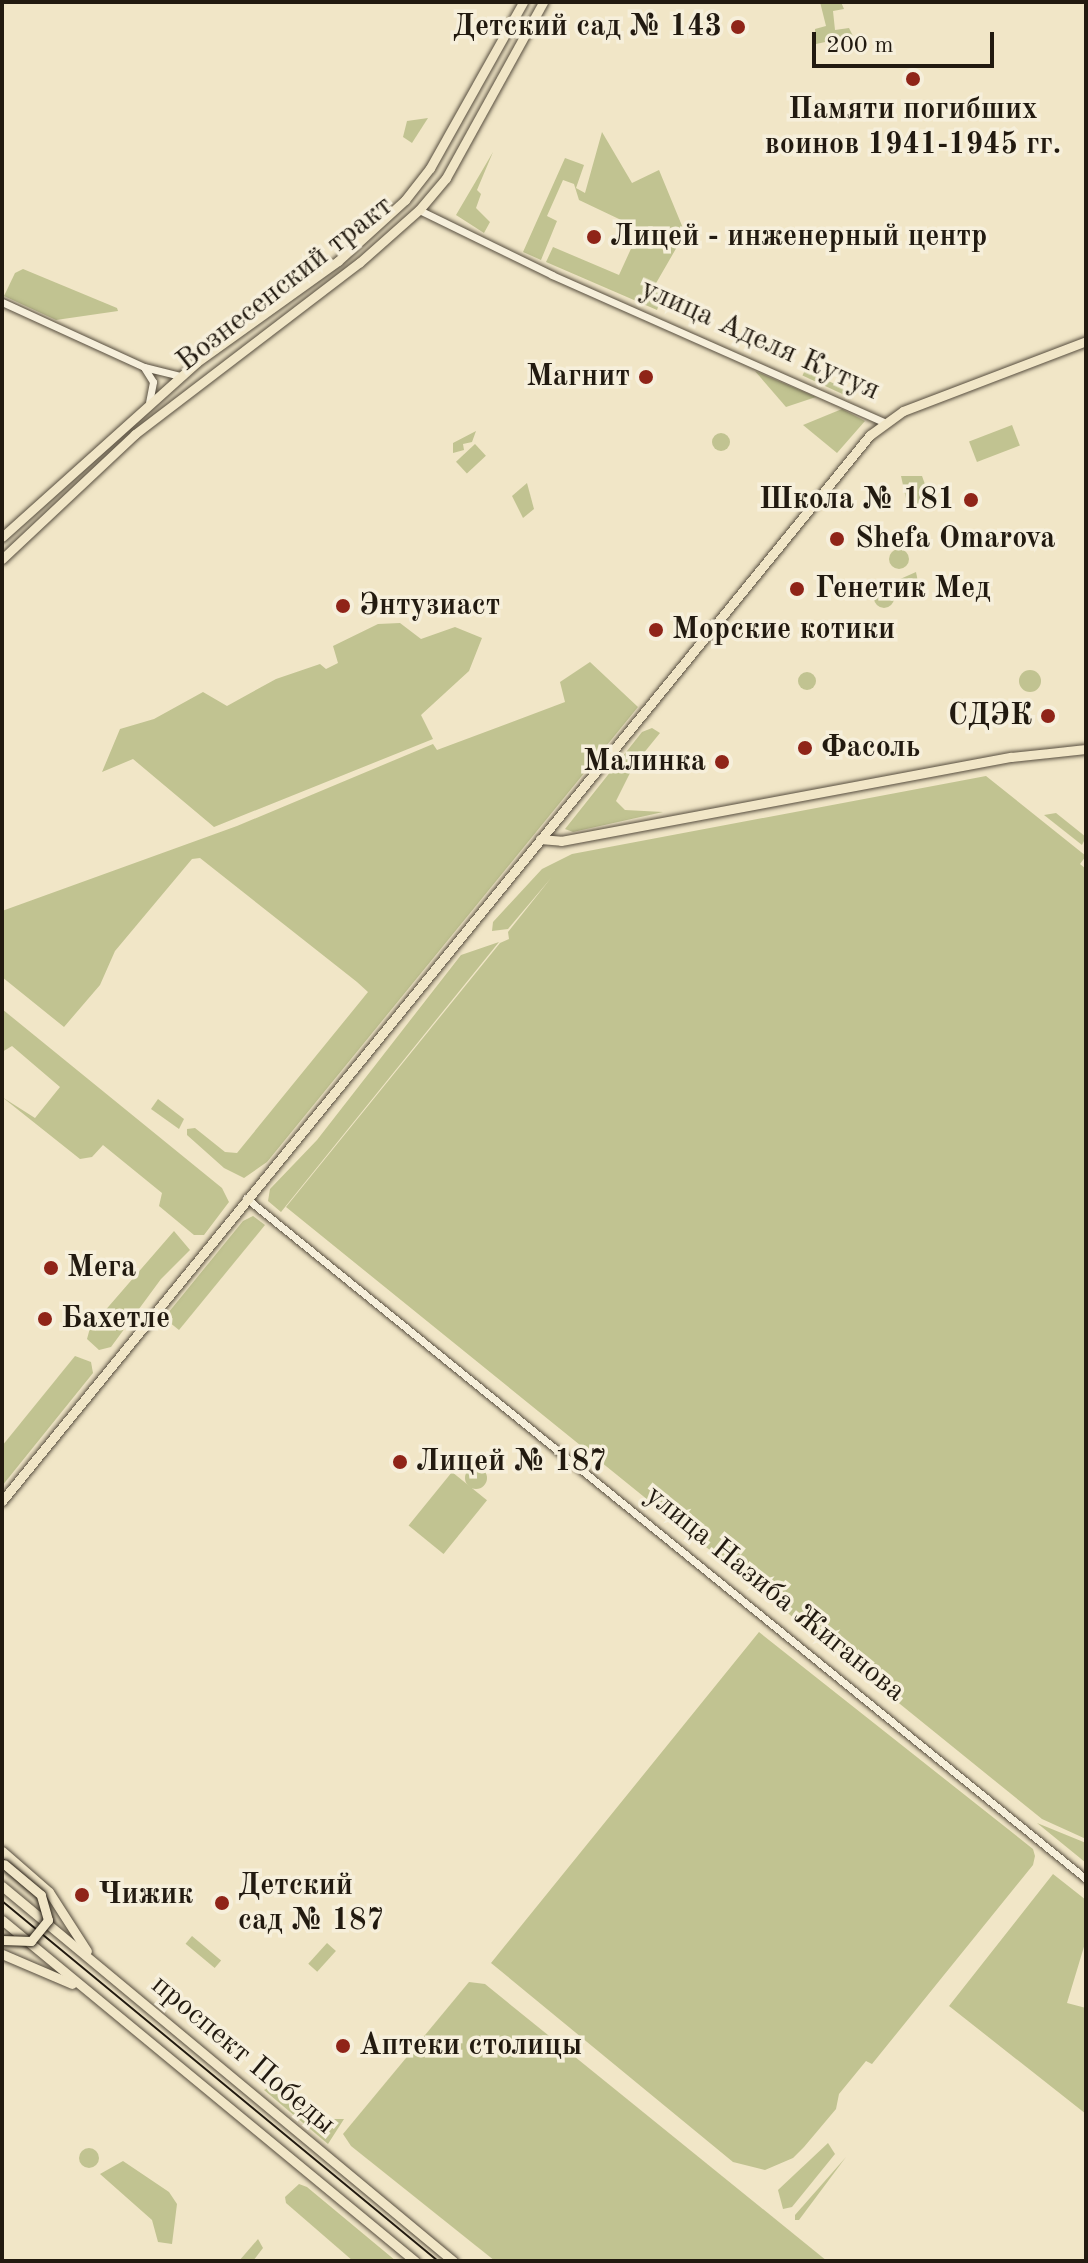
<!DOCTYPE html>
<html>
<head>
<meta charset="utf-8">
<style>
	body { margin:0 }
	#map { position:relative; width:1088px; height:2263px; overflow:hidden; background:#f1e6c7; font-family:"Old Standard TT",serif }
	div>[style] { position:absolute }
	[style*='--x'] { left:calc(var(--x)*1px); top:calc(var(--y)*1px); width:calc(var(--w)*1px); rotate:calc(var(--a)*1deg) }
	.green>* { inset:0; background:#c1c391; transform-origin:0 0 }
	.round { border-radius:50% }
	.roads { filter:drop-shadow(0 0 2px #564d3e) drop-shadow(0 0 2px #564d3e) }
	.minor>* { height:7px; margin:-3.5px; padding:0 3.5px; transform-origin:3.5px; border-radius:3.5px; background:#f6efdb }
	.major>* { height:9px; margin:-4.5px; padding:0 4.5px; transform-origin:4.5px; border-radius:4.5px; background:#f1e6c7 }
	.tram>* { height:2px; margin:-1px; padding:0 1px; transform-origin:1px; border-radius:1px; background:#221a10 }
	.bridges { filter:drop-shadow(0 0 2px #221a10) drop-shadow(0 0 2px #221a10) }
	.major-bridge>* { height:9px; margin:-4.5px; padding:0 4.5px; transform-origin:4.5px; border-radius:4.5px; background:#f1e6c7 }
	.dots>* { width:22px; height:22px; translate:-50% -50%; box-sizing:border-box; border:4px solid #f6efdb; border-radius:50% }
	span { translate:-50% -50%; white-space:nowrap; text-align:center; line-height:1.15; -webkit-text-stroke:7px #f6efdb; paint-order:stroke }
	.poi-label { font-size:30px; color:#221a10; font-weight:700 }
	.right { translate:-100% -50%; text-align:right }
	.left { translate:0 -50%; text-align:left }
	.street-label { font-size:30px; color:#221a10 }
	.frame { position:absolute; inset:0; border:4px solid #221a10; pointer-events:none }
	.scale { position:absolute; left:812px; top:32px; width:182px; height:36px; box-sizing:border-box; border:4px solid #221a10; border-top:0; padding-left:10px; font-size:24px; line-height:28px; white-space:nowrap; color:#221a10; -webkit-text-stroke:6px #f6efdb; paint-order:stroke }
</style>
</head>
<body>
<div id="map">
	<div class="green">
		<i style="clip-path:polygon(820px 2px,841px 2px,844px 9px,833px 11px,835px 30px,849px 28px,853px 36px,816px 44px,815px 29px,826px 26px)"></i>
		<i style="clip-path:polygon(428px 118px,412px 143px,403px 137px,407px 121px)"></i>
		<i style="clip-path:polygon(602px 132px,632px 183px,659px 170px,685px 233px,655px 285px,664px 291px,657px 310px,546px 262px,553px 247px,619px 275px,640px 229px,579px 200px,574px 184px,563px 180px,547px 216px,557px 221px,541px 260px,523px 252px,565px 158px,584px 165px,576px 188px,585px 193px)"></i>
		<i style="clip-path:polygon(493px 152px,477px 190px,481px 194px,476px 208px,490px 222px,484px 233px,456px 215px)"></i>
		<i style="clip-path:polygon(23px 269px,117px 308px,118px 311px,56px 320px,4px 296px,15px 273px)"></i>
		<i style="left:805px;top:370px;width:50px;height:6px;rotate:25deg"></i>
		<i style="clip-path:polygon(755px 371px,816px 397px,786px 407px)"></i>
		<i style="clip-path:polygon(842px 409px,865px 421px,837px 453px,803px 425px)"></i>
		<i style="left:1012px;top:425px;width:22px;height:46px;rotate:69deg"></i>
		<i style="clip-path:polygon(476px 431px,472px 442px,463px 444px,464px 450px,453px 453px,453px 443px)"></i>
		<i class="round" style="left:712px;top:433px;width:18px;height:18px"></i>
		<i style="left:475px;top:444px;width:16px;height:26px;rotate:47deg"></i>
		<i style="clip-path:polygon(901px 476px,922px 476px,931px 501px,908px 508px)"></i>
		<i style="clip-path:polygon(527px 483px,534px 509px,523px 518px,512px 496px)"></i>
		<i class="round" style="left:889px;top:549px;width:20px;height:20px"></i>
		<i style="clip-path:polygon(916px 572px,920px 592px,895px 598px,889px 584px)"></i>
		<i class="round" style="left:874px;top:588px;width:20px;height:20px"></i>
		<i style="clip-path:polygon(400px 623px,421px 639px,455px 627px,482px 638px,469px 671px,421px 715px,433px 739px,214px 827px,133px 759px,102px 772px,120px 729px,154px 719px,203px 692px,227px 706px,276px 679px,320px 664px,326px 669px,338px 663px,333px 646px,378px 624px)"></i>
		<i style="clip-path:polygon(590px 662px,638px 707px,267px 1162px,244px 1178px,224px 1168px,187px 1135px,187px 1129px,195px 1128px,225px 1152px,237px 1153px,368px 992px,357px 982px,200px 858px,192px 859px,115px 951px,100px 985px,64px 1027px,2px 977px,2px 911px,237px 826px,433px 744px,437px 750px,565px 702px,560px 682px)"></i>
		<i class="round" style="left:1019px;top:670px;width:22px;height:22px"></i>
		<i class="round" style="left:798px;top:672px;width:18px;height:18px"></i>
		<i style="clip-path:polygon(652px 728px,660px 733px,634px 765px,616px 801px,625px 810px,663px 812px,573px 832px,565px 829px,642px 732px)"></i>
		<i style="clip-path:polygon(986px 776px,1086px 856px,1080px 864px,1086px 869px,1086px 1839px,1042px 1819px,286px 1207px,500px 943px,509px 939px,508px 932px,551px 878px,508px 929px,492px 931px,493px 922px,542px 869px,572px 854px)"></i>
		<i style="clip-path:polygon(1056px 813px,1086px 837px,1082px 845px,1044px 815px)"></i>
		<i style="clip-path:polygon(499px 942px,281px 1212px,268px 1201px,270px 1189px,317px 1140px,461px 955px)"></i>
		<i style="clip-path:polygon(2px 1009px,222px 1188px,229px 1202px,204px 1235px,194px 1235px,159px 1206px,162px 1193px,103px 1145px,92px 1157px,80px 1159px,2px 1097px,35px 1118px,60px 1087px,12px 1046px,2px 1052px)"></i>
		<i style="clip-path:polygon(158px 1099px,184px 1119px,179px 1129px,151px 1109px)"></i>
		<i style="clip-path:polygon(253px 1216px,265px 1225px,179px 1330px,164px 1318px,243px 1221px)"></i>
		<i style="clip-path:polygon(174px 1231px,190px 1250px,161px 1279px,111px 1347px,99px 1350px,87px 1339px,90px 1328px)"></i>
		<i style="clip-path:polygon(75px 1356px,91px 1362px,93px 1373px,2px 1486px,2px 1446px)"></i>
		<i class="round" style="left:465px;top:1467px;width:22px;height:22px"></i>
		<i style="left:452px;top:1472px;width:45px;height:69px;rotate:39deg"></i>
		<i style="clip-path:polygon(759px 1632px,1033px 1849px,1035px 1856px,1033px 1865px,872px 2064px,866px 2061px,839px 2094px,836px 2109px,804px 2147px,793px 2158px,765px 2170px,733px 2162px,491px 1963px)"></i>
		<i style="clip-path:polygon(1037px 1823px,1086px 1843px,1086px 1863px,1080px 1858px)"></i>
		<i style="clip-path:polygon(1053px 1874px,1086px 1900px,1086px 1940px,1067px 2003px,1086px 2008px,1086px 2114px,949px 2006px)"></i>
		<i style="left:192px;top:1936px;width:38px;height:10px;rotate:40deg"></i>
		<i style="left:327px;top:1943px;width:12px;height:28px;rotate:42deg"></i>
		<i style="clip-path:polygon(469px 1982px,485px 1984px,827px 2261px,495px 2261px,351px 2146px,343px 2134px)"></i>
		<i style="clip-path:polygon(268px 2088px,295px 2098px,322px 2119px,344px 2119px,328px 2144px,264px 2090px)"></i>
		<i style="clip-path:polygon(828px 2143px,835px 2154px,792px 2207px,783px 2209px,778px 2190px)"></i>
		<i class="round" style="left:79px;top:2148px;width:20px;height:20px"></i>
		<i style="clip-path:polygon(846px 2157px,799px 2220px,795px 2220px,795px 2215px)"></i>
		<i style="clip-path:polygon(123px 2161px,169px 2192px,177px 2204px,172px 2244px,158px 2242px,152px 2220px,100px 2174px)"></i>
		<i style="clip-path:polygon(299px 2184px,307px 2187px,396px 2261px,353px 2261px,286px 2203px,285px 2197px)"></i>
		<i style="clip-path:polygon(258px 2239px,263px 2248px,253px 2261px,239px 2261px)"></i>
	</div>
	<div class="roads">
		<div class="minor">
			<i style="--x:419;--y:210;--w:148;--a:26"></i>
			<i style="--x:552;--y:275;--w:363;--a:23.9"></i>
			<i style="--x:2;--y:302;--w:156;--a:24.6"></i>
			<i style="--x:144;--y:367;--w:37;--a:14"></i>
			<i style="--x:145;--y:369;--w:15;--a:58"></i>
			<i style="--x:153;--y:382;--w:20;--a:101"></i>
			<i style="--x:246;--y:1198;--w:1081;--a:39.03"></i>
		</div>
		<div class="major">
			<i style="--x:2;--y:537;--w:262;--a:-41.9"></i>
			<i style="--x:197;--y:362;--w:173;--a:-35.6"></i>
			<i style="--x:338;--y:261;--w:91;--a:-42.3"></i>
			<i style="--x:405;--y:200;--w:41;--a:-52"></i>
			<i style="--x:430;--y:168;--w:190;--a:-60.7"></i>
			<i style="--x:2;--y:559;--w:183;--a:-43.2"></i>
			<i style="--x:135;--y:434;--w:282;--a:-37.4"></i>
			<i style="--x:359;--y:263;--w:80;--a:-41.5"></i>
			<i style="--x:419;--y:210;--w:42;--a:-49.8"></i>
			<i style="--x:446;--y:178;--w:201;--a:-61.1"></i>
			<i style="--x:540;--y:839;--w:21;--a:5"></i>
			<i style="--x:561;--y:841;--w:458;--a:-10.6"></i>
			<i style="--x:1011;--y:757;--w:75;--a:-6.1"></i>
			<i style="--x:2;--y:1501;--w:1375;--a:-50.85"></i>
			<i style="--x:870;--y:435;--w:41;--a:-36"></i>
			<i style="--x:903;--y:411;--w:196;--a:-20.9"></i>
			<i style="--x:2;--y:1851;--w:62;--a:41.1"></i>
			<i style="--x:49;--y:1892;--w:70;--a:57.2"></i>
			<i style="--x:2;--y:1886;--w:587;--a:39.74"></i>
			<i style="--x:2;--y:1920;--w:536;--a:39.55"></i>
			<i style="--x:2;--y:1954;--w:76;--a:23.2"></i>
		</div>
	</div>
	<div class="tram">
		<i style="--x:2;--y:1901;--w:565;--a:39.55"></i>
	</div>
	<div class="bridges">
		<div class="major-bridge">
			<i style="--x:2;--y:1940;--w:29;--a:2"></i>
			<i style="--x:31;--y:1941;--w:27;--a:-51"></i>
			<i style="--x:48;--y:1920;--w:26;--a:-106"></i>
			<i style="--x:41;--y:1895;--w:48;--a:-140"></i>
		</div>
	</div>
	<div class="dots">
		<i style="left:738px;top:27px;background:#8f2418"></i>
		<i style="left:913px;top:79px;background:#8f2418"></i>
		<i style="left:594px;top:237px;background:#8f2418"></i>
		<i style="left:646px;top:377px;background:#8f2418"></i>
		<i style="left:971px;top:500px;background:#8f2418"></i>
		<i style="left:837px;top:539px;background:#8f2418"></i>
		<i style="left:797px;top:589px;background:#8f2418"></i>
		<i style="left:343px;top:606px;background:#8f2418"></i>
		<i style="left:656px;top:630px;background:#8f2418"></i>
		<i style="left:1048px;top:716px;background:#8f2418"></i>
		<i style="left:805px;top:748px;background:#8f2418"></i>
		<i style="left:722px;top:762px;background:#8f2418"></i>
		<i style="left:51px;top:1268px;background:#8f2418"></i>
		<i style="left:45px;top:1319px;background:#8f2418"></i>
		<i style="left:400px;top:1462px;background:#8f2418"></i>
		<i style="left:82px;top:1895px;background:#8f2418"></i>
		<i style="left:222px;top:1903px;background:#8f2418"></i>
		<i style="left:343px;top:2046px;background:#8f2418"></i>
	</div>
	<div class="poi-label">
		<span class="right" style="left:722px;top:27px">Детский сад № 143</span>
		<span style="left:913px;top:127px">Памяти погибших<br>воинов 1941-1945 гг.</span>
		<span class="left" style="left:610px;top:237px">Лицей - инженерный центр</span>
		<span class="right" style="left:630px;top:377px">Магнит</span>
		<span class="right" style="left:955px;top:500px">Школа № 181</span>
		<span class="left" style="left:855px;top:539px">Shefa Omarova</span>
		<span class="left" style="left:815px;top:589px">Генетик Мед</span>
		<span class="left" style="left:359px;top:606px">Энтузиаст</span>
		<span class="left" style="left:672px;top:630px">Морские котики</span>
		<span class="right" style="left:1032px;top:716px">СДЭК</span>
		<span class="left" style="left:821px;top:748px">Фасоль</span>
		<span class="right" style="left:706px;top:762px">Малинка</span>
		<span class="left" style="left:67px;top:1268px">Мега</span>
		<span class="left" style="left:61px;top:1319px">Бахетле</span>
		<span class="left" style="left:416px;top:1462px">Лицей № 187</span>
		<span class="left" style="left:238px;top:1903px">Детский<br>сад № 187</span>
		<span class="left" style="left:98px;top:1895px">Чижик</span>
		<span class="left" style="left:359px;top:2046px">Аптеки столицы</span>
	</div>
	<div class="street-label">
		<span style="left:285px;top:284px;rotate:-38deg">Вознесенский тракт</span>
		<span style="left:760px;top:340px;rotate:24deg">улица Аделя Кутуя</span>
		<span style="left:775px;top:1594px;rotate:39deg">улица Назиба Жиганова</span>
		<span style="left:243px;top:2055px;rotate:40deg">проспект Победы</span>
	</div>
	<div class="frame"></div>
	<div class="scale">200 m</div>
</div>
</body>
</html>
